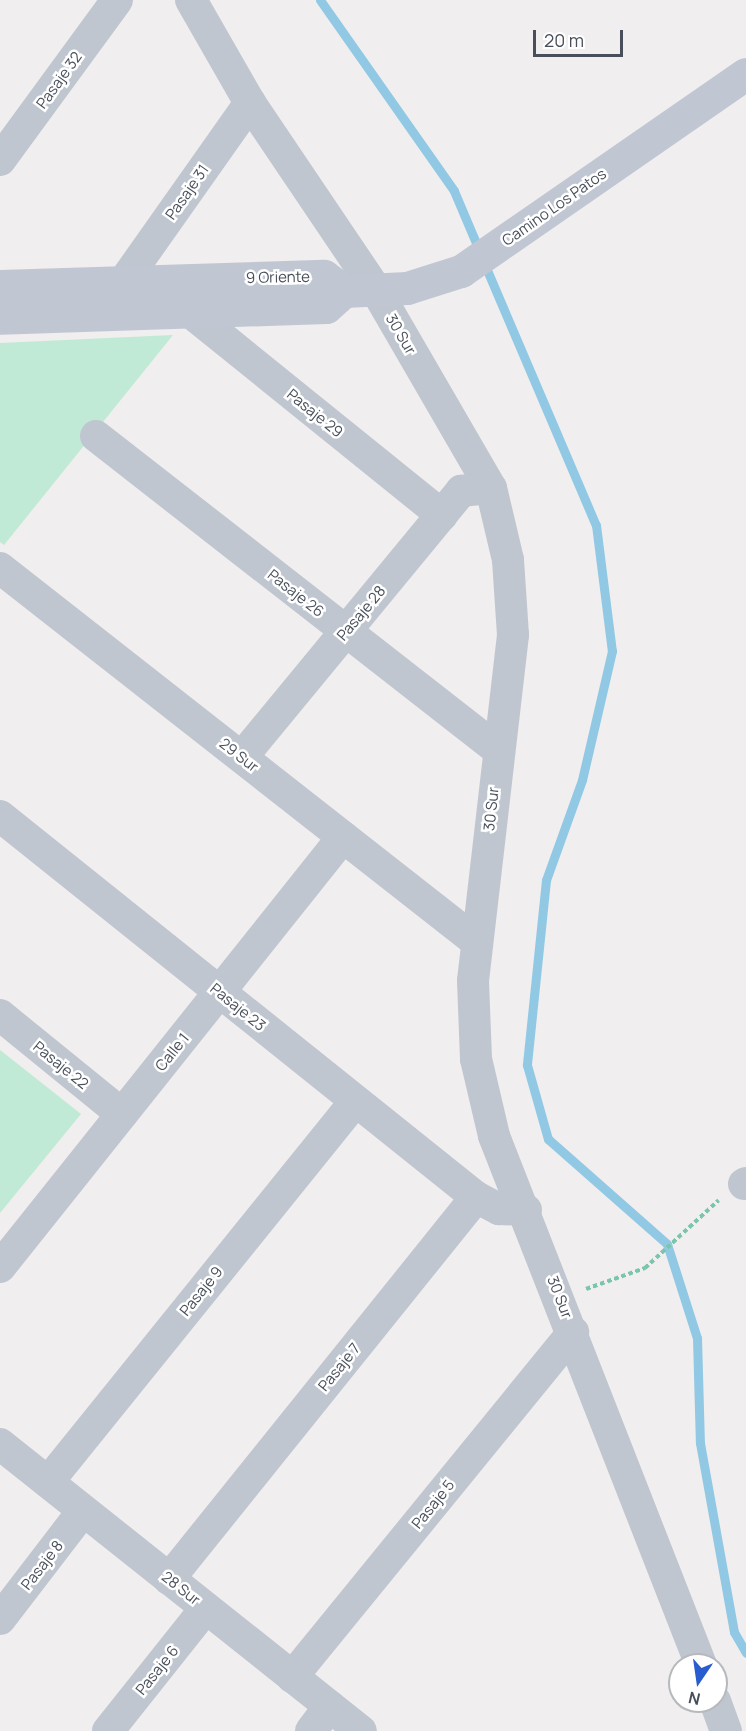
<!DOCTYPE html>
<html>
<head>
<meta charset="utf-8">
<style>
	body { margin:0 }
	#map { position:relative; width:746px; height:1731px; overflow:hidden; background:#f0eeee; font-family:Manrope,sans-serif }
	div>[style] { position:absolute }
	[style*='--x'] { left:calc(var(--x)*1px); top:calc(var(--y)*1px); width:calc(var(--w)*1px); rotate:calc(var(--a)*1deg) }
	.green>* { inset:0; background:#c0ead6 }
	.stream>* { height:9px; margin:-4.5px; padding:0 4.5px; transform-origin:4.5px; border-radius:4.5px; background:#91c8e4 }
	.path>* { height:4px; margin-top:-2px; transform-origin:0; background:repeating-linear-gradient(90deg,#7bc5aa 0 4.5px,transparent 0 7.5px) }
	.street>* { height:32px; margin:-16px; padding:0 16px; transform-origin:16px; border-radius:16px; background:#c0c6cf }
	.secondary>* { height:33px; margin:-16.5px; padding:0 16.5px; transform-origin:16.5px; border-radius:16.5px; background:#c0c7d3 }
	span { translate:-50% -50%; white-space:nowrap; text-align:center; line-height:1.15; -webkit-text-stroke:5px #fff; paint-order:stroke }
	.street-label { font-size:15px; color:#484f5a }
	.north { position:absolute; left:668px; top:1653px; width:60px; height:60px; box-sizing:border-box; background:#fff; border:2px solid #b6b9bd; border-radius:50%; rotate:193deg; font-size:16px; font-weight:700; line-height:24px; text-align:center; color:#484f5a }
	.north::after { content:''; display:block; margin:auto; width:21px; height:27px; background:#295ccf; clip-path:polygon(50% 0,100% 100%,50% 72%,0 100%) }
	.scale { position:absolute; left:533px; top:30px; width:90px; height:27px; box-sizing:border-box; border:3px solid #484f5a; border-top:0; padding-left:8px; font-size:18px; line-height:21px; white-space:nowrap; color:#484f5a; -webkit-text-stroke:4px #fff; paint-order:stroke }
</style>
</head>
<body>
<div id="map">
	<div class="green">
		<i style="clip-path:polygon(173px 335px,4px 545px,0 542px,0 343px)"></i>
		<i style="clip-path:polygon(0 1050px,81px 1114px,0 1213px)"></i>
	</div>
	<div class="stream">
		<i style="--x:320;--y:0;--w:233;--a:54.9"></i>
		<i style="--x:454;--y:191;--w:64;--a:67"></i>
		<i style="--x:484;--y:263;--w:285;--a:66.9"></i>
		<i style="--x:596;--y:525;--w:127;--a:82.8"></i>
		<i style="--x:612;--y:651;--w:132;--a:103.1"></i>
		<i style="--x:582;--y:780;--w:106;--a:109.8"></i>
		<i style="--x:546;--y:880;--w:186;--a:95.9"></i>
		<i style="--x:527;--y:1065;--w:77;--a:74.2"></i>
		<i style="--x:548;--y:1139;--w:159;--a:41.4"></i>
		<i style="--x:667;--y:1244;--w:99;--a:72.3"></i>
		<i style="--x:697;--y:1338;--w:105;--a:88.4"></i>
		<i style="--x:700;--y:1443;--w:192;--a:79.8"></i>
		<i style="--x:734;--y:1632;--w:24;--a:60"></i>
	</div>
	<div class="path">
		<i style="--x:586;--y:1289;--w:63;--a:-19.6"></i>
		<i style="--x:645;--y:1268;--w:100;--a:-42.6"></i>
	</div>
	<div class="street">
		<i style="--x:191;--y:0;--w:119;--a:60.2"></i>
		<i style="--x:250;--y:103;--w:225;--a:56"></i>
		<i style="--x:376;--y:290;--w:229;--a:59.9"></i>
		<i style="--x:491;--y:488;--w:74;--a:76.7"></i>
		<i style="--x:508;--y:560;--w:75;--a:86.2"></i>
		<i style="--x:513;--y:635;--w:348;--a:96.6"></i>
		<i style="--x:473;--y:981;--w:78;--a:87.8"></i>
		<i style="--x:476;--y:1059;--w:79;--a:76.8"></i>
		<i style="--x:494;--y:1136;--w:568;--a:68.63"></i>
		<i style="--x:0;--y:160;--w:198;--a:-53.8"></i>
		<i style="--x:125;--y:280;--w:217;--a:-54.8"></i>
		<i style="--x:189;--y:311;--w:325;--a:38.9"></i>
		<i style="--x:96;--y:436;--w:509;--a:37.97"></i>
		<i style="--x:0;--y:568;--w:606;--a:38.1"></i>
		<i style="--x:242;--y:757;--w:345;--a:-50.5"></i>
		<i style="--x:461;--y:491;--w:30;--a:-6"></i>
		<i style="--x:0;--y:816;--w:610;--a:38.67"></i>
		<i style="--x:476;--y:1197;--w:26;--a:28"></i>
		<i style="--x:499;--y:1209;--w:27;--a:2"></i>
		<i style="--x:0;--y:1015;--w:157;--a:39.1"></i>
		<i style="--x:744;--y:1184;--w:2;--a:-27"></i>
		<i style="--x:0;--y:1267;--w:550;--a:-51.42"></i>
		<i style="--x:0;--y:1444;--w:461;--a:38.5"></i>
		<i style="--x:48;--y:1482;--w:489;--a:-51.1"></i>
		<i style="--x:169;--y:1579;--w:490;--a:-51.2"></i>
		<i style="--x:0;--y:1619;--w:136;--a:-52.5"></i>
		<i style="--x:292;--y:1677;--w:445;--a:-50.8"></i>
		<i style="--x:715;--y:1701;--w:32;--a:70"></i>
		<i style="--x:108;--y:1731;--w:157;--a:-51.5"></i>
		<i style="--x:311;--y:1731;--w:31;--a:-53"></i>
	</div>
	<div class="secondary">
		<i style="--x:0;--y:286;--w:324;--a:-1.8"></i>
		<i style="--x:324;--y:276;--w:25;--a:37"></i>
		<i style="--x:344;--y:291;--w:24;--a:138"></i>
		<i style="--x:326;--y:307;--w:326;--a:178.1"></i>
		<i style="--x:344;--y:291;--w:63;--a:-2.7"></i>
		<i style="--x:407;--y:288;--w:57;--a:-17.5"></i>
		<i style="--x:461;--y:271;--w:346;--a:-34.7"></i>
	</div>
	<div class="street-label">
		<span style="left:59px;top:80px;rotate:-54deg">Pasaje 32</span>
		<span style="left:187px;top:192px;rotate:-55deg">Pasaje 31</span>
		<span style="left:554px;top:207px;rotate:-35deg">Camino Los Patos</span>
		<span style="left:278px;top:277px;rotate:-1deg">9 Oriente</span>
		<span style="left:401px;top:334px;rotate:60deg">30 Sur</span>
		<span style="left:315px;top:413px;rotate:39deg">Pasaje 29</span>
		<span style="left:296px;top:593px;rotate:38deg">Pasaje 26</span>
		<span style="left:361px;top:613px;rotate:-50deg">Pasaje 28</span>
		<span style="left:239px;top:755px;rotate:38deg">29 Sur</span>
		<span style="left:491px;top:809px;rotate:-84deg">30 Sur</span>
		<span style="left:238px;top:1007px;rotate:39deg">Pasaje 23</span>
		<span style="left:172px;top:1052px;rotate:-51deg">Calle 1</span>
		<span style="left:61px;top:1065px;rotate:39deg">Pasaje 22</span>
		<span style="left:201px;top:1291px;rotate:-51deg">Pasaje 9</span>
		<span style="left:560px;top:1297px;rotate:69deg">30 Sur</span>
		<span style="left:339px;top:1367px;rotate:-51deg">Pasaje 7</span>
		<span style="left:433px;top:1504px;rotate:-51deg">Pasaje 5</span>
		<span style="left:42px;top:1565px;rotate:-52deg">Pasaje 8</span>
		<span style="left:181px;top:1588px;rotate:38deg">28 Sur</span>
		<span style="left:157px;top:1670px;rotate:-51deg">Pasaje 6</span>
	</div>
	<div class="north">N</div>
	<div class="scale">20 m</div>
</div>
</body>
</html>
